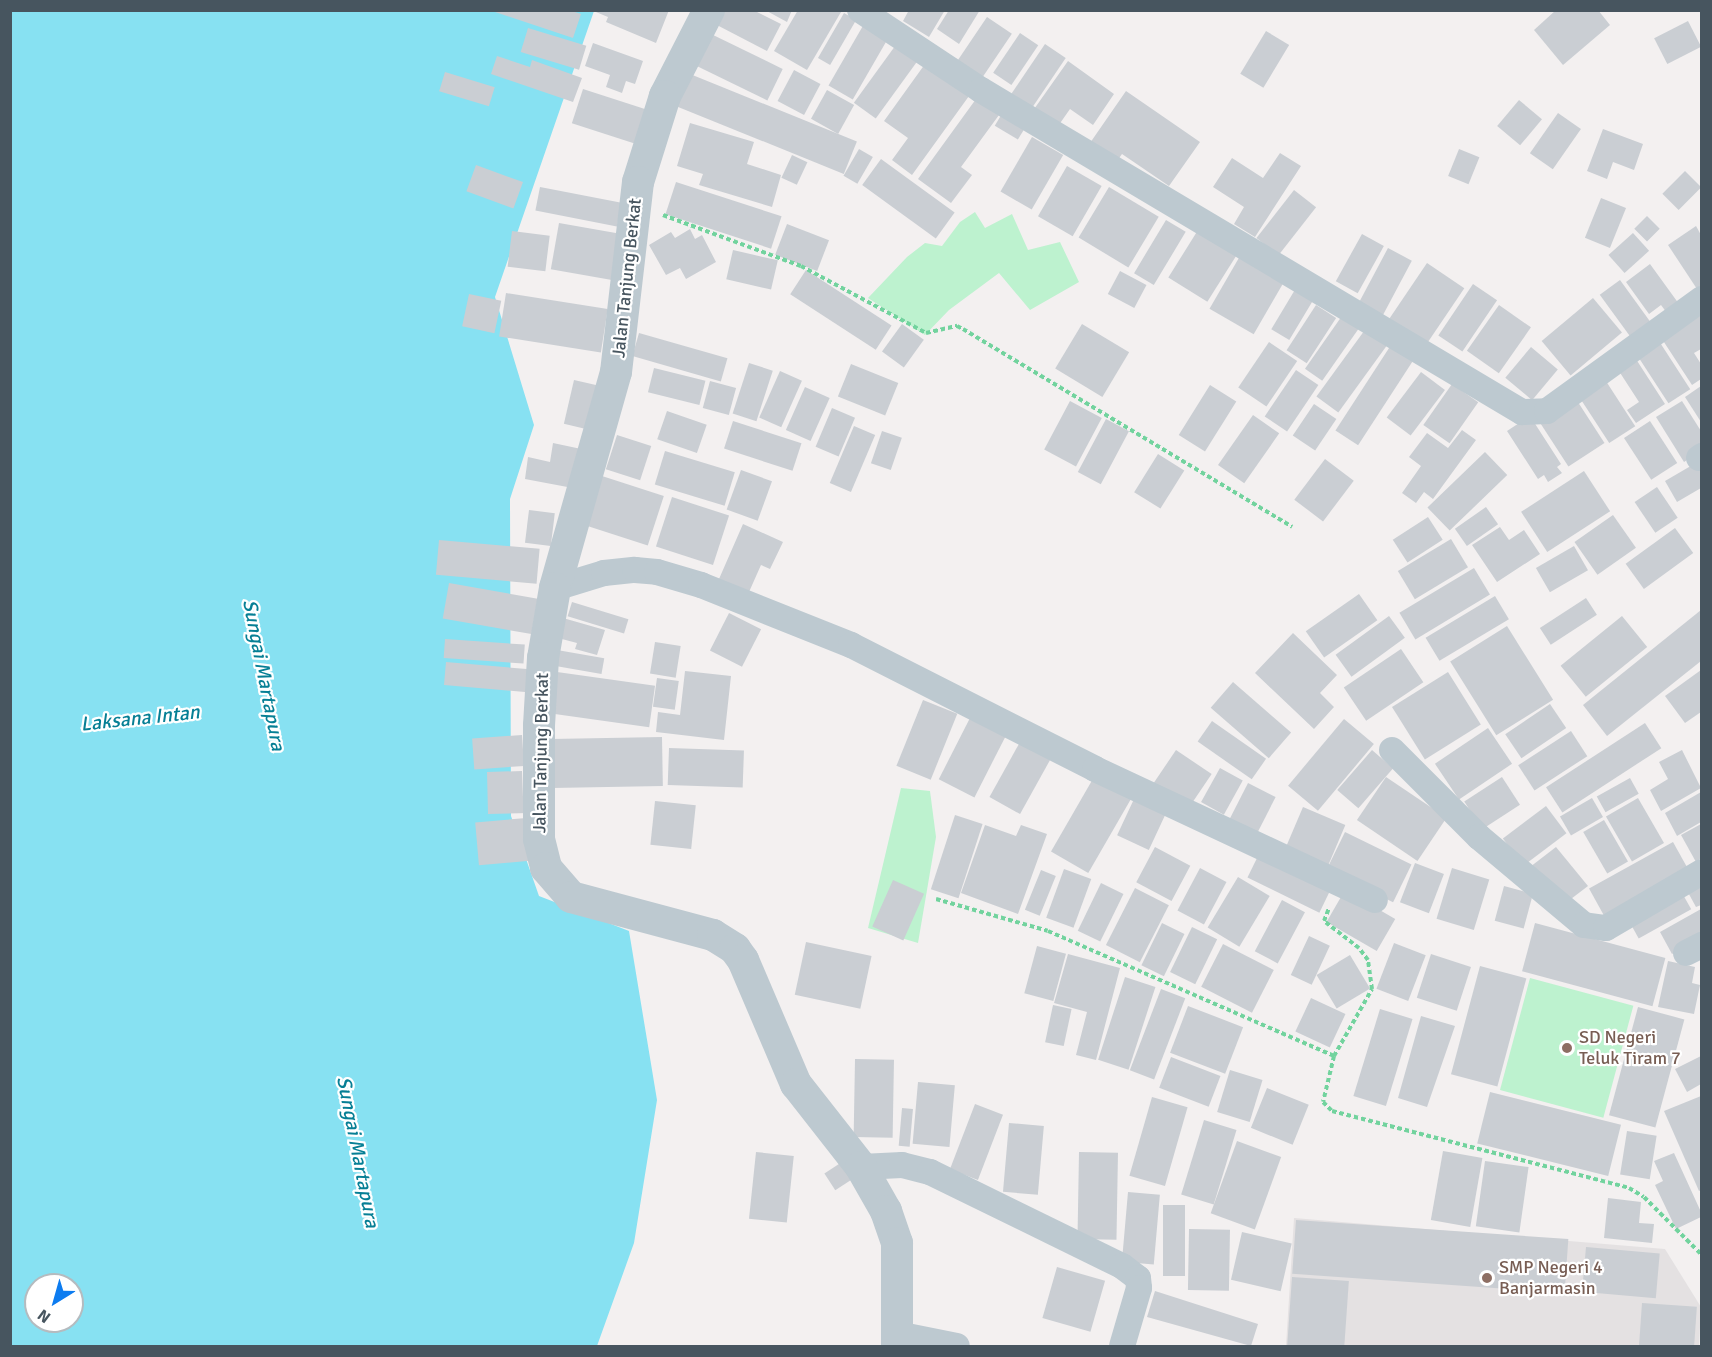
<!DOCTYPE html>
<html>
<head>
<meta charset="utf-8">
<style>
	body { margin:0 }
	#map { position:relative; width:1712px; height:1357px; overflow:hidden; background:#f3f0f0; font-family:Signika,sans-serif }
	div>[style] { position:absolute }
	[style*='--x'] { left:calc(var(--x)*1px); top:calc(var(--y)*1px); width:calc(var(--w)*1px); rotate:calc(var(--a)*1deg) }
	.education>* { inset:0; background:#e4e1e2 }
	.green>* { inset:0; background:#bdf2cf; transform-origin:0 0 }
	.water>* { inset:0; background:#87e1f2 }
	.building>* { inset:0; background:#caced3; transform-origin:0 0 }
	.path>* { height:4px; margin-top:-2px; transform-origin:0; background:repeating-linear-gradient(90deg,#72d39e 0 4.5px,transparent 0 7.5px) }
	.minor>* { height:26px; margin:-13px; padding:0 13px; transform-origin:13px; border-radius:13px; background:#bdc9d0 }
	.tertiary>* { height:32px; margin:-16px; padding:0 16px; transform-origin:16px; border-radius:16px; background:#bdc9d0 }
	.dots>* { width:16px; height:16px; translate:-50% -50%; box-sizing:border-box; border:3px solid #fff; border-radius:50% }
	span { translate:-50% -50%; white-space:nowrap; text-align:center; line-height:1.15; -webkit-text-stroke:4.5px #fff; paint-order:stroke }
	.street-label { font-size:18px; color:#47555f }
	.education-label { font-size:18px; color:#785e54 }
	.left { translate:0 -50%; text-align:left }
	.water-label { font-size:20px; color:#067f95; font-style:italic }
	.frame { position:absolute; inset:0; border:12px solid #47555f; pointer-events:none }
	.north { position:absolute; left:24px; top:1273px; width:60px; height:60px; box-sizing:border-box; background:#fff; border:2px solid #b5bbbf; border-radius:50%; rotate:217deg; font-size:16px; font-weight:700; line-height:24px; text-align:center; color:#47555f }
	.north::after { content:''; display:block; margin:auto; width:21px; height:27px; background:#0d7cf0; clip-path:polygon(50% 0,100% 100%,50% 72%,0 100%) }
</style>
</head>
<body>
<div id="map">
	<div class="education">
		<i style="clip-path:polygon(1294px 1218px,1665px 1249px,1701px 1307px,1699px 1346px,1286px 1346px)"></i>
	</div>
	<div class="green">
		<i style="clip-path:polygon(975px 212px,985px 228px,1012px 214px,1028px 250px,1060px 242px,1079px 282px,1030px 310px,999px 273px,949px 310px,925px 335px,868px 298px,907px 257px,925px 243px,942px 246px,960px 222px)"></i>
		<i style="clip-path:polygon(901px 788px,930px 791px,936px 837px,918px 943px,868px 928px)"></i>
		<i style="left:1530px;top:978px;width:107px;height:116px;rotate:15deg"></i>
	</div>
	<div class="water">
		<i style="clip-path:polygon(evenodd,10px 11px,594px 11px,495px 297px,534px 425px,510px 499px,511px 816px,539px 896px,629px 931px,657px 1100px,634px 1243px,597px 1346px,11px 1346px,10px 11px,36px 1285px,72px 1285px,72px 1321px,36px 1321px,36px 1285px)"></i>
	</div>
	<div class="building">
		<i style="clip-path:polygon(489px 10px,569px 10px,581px 14px,573px 38px)"></i>
		<i style="clip-path:polygon(591px 10px,669px 10px,656px 43px,606px 22px,608px 17px)"></i>
		<i style="clip-path:polygon(720px 10px,753px 10px,781px 24px,767px 51px,713px 23px)"></i>
		<i style="clip-path:polygon(765px 10px,792px 10px,787px 22px)"></i>
		<i style="clip-path:polygon(798px 10px,841px 12px,807px 70px,774px 51px)"></i>
		<i style="clip-path:polygon(909px 10px,945px 10px,929px 37px,903px 21px)"></i>
		<i style="clip-path:polygon(949px 10px,980px 10px,959px 44px,937px 29px)"></i>
		<i style="clip-path:polygon(1556px 10px,1598px 10px,1610px 25px,1563px 65px,1534px 30px)"></i>
		<i style="left:844px;top:13px;width:14px;height:52px;rotate:30deg"></i>
		<i style="left:987px;top:17px;width:30px;height:54px;rotate:34deg"></i>
		<i style="left:1688px;top:21px;width:29px;height:38px;rotate:63deg"></i>
		<i style="left:864px;top:24px;width:28px;height:71px;rotate:30deg"></i>
		<i style="left:528px;top:28px;width:61px;height:25px;rotate:17deg"></i>
		<i style="left:1266px;top:31px;width:27px;height:50px;rotate:31deg"></i>
		<i style="left:709px;top:33px;width:82px;height:35px;rotate:26deg"></i>
		<i style="left:1020px;top:33px;width:22px;height:48px;rotate:34deg"></i>
		<i style="left:898px;top:42px;width:27px;height:75px;rotate:36deg"></i>
		<i style="clip-path:polygon(593px 43px,643px 61px,635px 84px,626px 81px,622px 93px,606px 87px,610px 75px,585px 66px)"></i>
		<i style="left:1045px;top:44px;width:25px;height:61px;rotate:34deg"></i>
		<i style="clip-path:polygon(497px 56px,530px 67px,532px 60px,582px 78px,573px 102px,491px 74px)"></i>
		<i style="clip-path:polygon(1068px 61px,1114px 94px,1093px 125px,1070px 109px,1056px 129px,1032px 112px)"></i>
		<i style="clip-path:polygon(925px 64px,969px 96px,912px 175px,892px 160px,908px 138px,884px 121px)"></i>
		<i style="left:794px;top:70px;width:30px;height:35px;rotate:28deg"></i>
		<i style="left:445px;top:72px;width:52px;height:20px;rotate:17deg"></i>
		<i style="left:690px;top:74px;width:180px;height:35px;rotate:22deg"></i>
		<i style="left:583px;top:89px;width:74px;height:36px;rotate:18deg"></i>
		<i style="left:827px;top:90px;width:31px;height:33px;rotate:29deg"></i>
		<i style="clip-path:polygon(1126px 91px,1200px 142px,1169px 186px,1122px 154px,1117px 161px,1090px 143px)"></i>
		<i style="clip-path:polygon(976px 99px,999px 115px,961px 167px,972px 175px,951px 203px,918px 179px)"></i>
		<i style="left:1519px;top:100px;width:30px;height:34px;rotate:40deg"></i>
		<i style="left:1003px;top:112px;width:27px;height:16px;rotate:31deg"></i>
		<i style="left:1558px;top:113px;width:28px;height:49px;rotate:35deg"></i>
		<i style="clip-path:polygon(690px 123px,754px 142px,747px 164px,781px 175px,772px 207px,699px 185px,703px 174px,677px 166px)"></i>
		<i style="clip-path:polygon(1603px 129px,1643px 144px,1634px 170px,1613px 162px,1607px 179px,1587px 171px)"></i>
		<i style="left:1032px;top:137px;width:36px;height:63px;rotate:30deg"></i>
		<i style="left:859px;top:149px;width:16px;height:31px;rotate:30deg"></i>
		<i style="left:1459px;top:149px;width:22px;height:29px;rotate:22deg"></i>
		<i style="clip-path:polygon(1280px 153px,1301px 166px,1255px 237px,1234px 224px,1244px 207px,1213px 187px,1232px 158px,1263px 178px)"></i>
		<i style="left:792px;top:155px;width:17px;height:25px;rotate:25deg"></i>
		<i style="left:881px;top:159px;width:91px;height:32px;rotate:36deg"></i>
		<i style="left:476px;top:165px;width:50px;height:28px;rotate:20deg"></i>
		<i style="left:1067px;top:166px;width:40px;height:58px;rotate:30deg"></i>
		<i style="left:1685px;top:171px;width:23px;height:32px;rotate:45deg"></i>
		<i style="left:676px;top:182px;width:111px;height:34px;rotate:18deg"></i>
		<i style="left:540px;top:187px;width:83px;height:24px;rotate:11deg"></i>
		<i style="left:1109px;top:187px;width:58px;height:59px;rotate:31deg"></i>
		<i style="left:1294px;top:190px;width:28px;height:61px;rotate:38deg"></i>
		<i style="left:1601px;top:198px;width:27px;height:43px;rotate:22deg"></i>
		<i style="left:1647px;top:216px;width:18px;height:18px;rotate:45deg"></i>
		<i style="left:1166px;top:220px;width:23px;height:62px;rotate:31deg"></i>
		<i style="left:559px;top:223px;width:62px;height:47px;rotate:10deg"></i>
		<i style="left:787px;top:224px;width:45px;height:33px;rotate:21deg"></i>
		<i style="clip-path:polygon(1696px 226px,1701px 235px,1701px 286px,1697px 289px,1668px 245px)"></i>
		<i style="clip-path:polygon(690px 229px,695px 239px,702px 235px,716px 262px,686px 279px,680px 268px,666px 275px,649px 245px,671px 232px,675px 238px)"></i>
		<i style="left:1198px;top:230px;width:46px;height:56px;rotate:32deg"></i>
		<i style="left:512px;top:231px;width:38px;height:36px;rotate:7deg"></i>
		<i style="left:1633px;top:233px;width:24px;height:33px;rotate:48deg"></i>
		<i style="left:1362px;top:234px;width:25px;height:54px;rotate:29deg"></i>
		<i style="left:1388px;top:248px;width:27px;height:70px;rotate:28deg"></i>
		<i style="left:733px;top:250px;width:46px;height:30px;rotate:13deg"></i>
		<i style="left:1240px;top:256px;width:51px;height:61px;rotate:30deg"></i>
		<i style="left:1427px;top:263px;width:45px;height:68px;rotate:34deg"></i>
		<i style="clip-path:polygon(1650px 264px,1679px 304px,1667px 313px,1661px 305px,1649px 314px,1626px 282px)"></i>
		<i style="left:806px;top:270px;width:102px;height:29px;rotate:33deg"></i>
		<i style="left:1120px;top:271px;width:30px;height:26px;rotate:28deg"></i>
		<i style="left:1620px;top:280px;width:53px;height:25px;rotate:54deg"></i>
		<i style="left:1473px;top:284px;width:29px;height:62px;rotate:34deg"></i>
		<i style="left:1296px;top:288px;width:21px;height:48px;rotate:31deg"></i>
		<i style="left:506px;top:293px;width:103px;height:44px;rotate:9deg"></i>
		<i style="left:469px;top:294px;width:33px;height:33px;rotate:12deg"></i>
		<i style="left:1593px;top:298px;width:45px;height:67px;rotate:50deg"></i>
		<i style="left:1316px;top:305px;width:24px;height:54px;rotate:33deg"></i>
		<i style="left:1499px;top:305px;width:39px;height:56px;rotate:35deg"></i>
		<i style="left:1344px;top:313px;width:21px;height:68px;rotate:35deg"></i>
		<i style="clip-path:polygon(1701px 315px,1701px 349px,1694px 353px,1701px 364px,1701px 379px,1692px 385px,1660px 336px)"></i>
		<i style="left:902px;top:324px;width:27px;height:34px;rotate:36deg"></i>
		<i style="left:1082px;top:324px;width:55px;height:52px;rotate:31deg"></i>
		<i style="left:1367px;top:327px;width:27px;height:86px;rotate:36deg"></i>
		<i style="left:639px;top:333px;width:92px;height:24px;rotate:16deg"></i>
		<i style="left:1657px;top:338px;width:61px;height:26px;rotate:57deg"></i>
		<i style="left:1269px;top:342px;width:34px;height:55px;rotate:34deg"></i>
		<i style="left:1391px;top:345px;width:27px;height:102px;rotate:33deg"></i>
		<i style="left:1531px;top:347px;width:35px;height:40px;rotate:40deg"></i>
		<i style="clip-path:polygon(1632px 353px,1665px 404px,1636px 423px,1627px 410px,1639px 402px,1615px 365px)"></i>
		<i style="left:749px;top:363px;width:25px;height:53px;rotate:18deg"></i>
		<i style="left:851px;top:364px;width:51px;height:35px;rotate:22deg"></i>
		<i style="left:654px;top:368px;width:53px;height:25px;rotate:14deg"></i>
		<i style="left:1296px;top:370px;width:27px;height:56px;rotate:34deg"></i>
		<i style="left:780px;top:371px;width:24px;height:51px;rotate:24deg"></i>
		<i style="left:1421px;top:372px;width:30px;height:57px;rotate:37deg"></i>
		<i style="left:1602px;top:375px;width:61px;height:31px;rotate:57deg"></i>
		<i style="left:574px;top:380px;width:27px;height:45px;rotate:13deg"></i>
		<i style="left:710px;top:381px;width:27px;height:28px;rotate:15deg"></i>
		<i style="left:1452px;top:384px;width:32px;height:50px;rotate:35deg"></i>
		<i style="left:1210px;top:385px;width:31px;height:59px;rotate:32deg"></i>
		<i style="clip-path:polygon(1701px 386px,1701px 422px,1685px 397px)"></i>
		<i style="left:805px;top:387px;width:27px;height:47px;rotate:24deg"></i>
		<i style="left:1574px;top:396px;width:56px;height:43px;rotate:57deg"></i>
		<i style="left:1070px;top:401px;width:36px;height:55px;rotate:28deg"></i>
		<i style="clip-path:polygon(1682px 401px,1701px 431px,1701px 451px,1684px 462px,1656px 417px)"></i>
		<i style="left:1314px;top:404px;width:27px;height:38px;rotate:34deg"></i>
		<i style="left:832px;top:408px;width:25px;height:42px;rotate:23deg"></i>
		<i style="left:667px;top:411px;width:42px;height:30px;rotate:19deg"></i>
		<i style="left:1253px;top:415px;width:32px;height:61px;rotate:35deg"></i>
		<i style="clip-path:polygon(1530px 416px,1561px 464px,1557px 467px,1562px 473px,1548px 482px,1544px 475px,1538px 479px,1507px 431px)"></i>
		<i style="left:1106px;top:419px;width:26px;height:60px;rotate:28deg"></i>
		<i style="left:733px;top:421px;width:72px;height:29px;rotate:18deg"></i>
		<i style="left:1650px;top:421px;width:50px;height:31px;rotate:57deg"></i>
		<i style="left:854px;top:426px;width:23px;height:62px;rotate:23deg"></i>
		<i style="clip-path:polygon(1462px 430px,1476px 440px,1433px 499px,1424px 492px,1416px 503px,1402px 493px,1421px 466px,1409px 457px,1427px 433px,1448px 448px)"></i>
		<i style="left:882px;top:431px;width:21px;height:34px;rotate:19deg"></i>
		<i style="left:617px;top:435px;width:36px;height:36px;rotate:18deg"></i>
		<i style="clip-path:polygon(553px 443px,586px 450px,578px 489px,525px 479px,528px 457px,550px 462px)"></i>
		<i style="left:665px;top:451px;width:73px;height:35px;rotate:17deg"></i>
		<i style="left:1485px;top:452px;width:32px;height:80px;rotate:46deg"></i>
		<i style="left:1158px;top:454px;width:31px;height:45px;rotate:32deg"></i>
		<i style="left:1325px;top:459px;width:36px;height:51px;rotate:37deg"></i>
		<i style="clip-path:polygon(1701px 460px,1701px 488px,1677px 502px,1665px 481px)"></i>
		<i style="left:741px;top:470px;width:33px;height:42px;rotate:20deg"></i>
		<i style="left:1584px;top:471px;width:48px;height:75px;rotate:57deg"></i>
		<i style="left:602px;top:476px;width:65px;height:52px;rotate:18deg"></i>
		<i style="left:1657px;top:487px;width:37px;height:27px;rotate:56deg"></i>
		<i style="left:672px;top:497px;width:60px;height:52px;rotate:18deg"></i>
		<i style="left:1486px;top:507px;width:21px;height:38px;rotate:55deg"></i>
		<i style="left:529px;top:510px;width:26px;height:33px;rotate:7deg"></i>
		<i style="left:1613px;top:515px;width:40px;height:47px;rotate:55deg"></i>
		<i style="left:1428px;top:517px;width:27px;height:42px;rotate:57deg"></i>
		<i style="clip-path:polygon(743px 524px,783px 542px,770px 569px,761px 565px,749px 592px,719px 579px)"></i>
		<i style="clip-path:polygon(1500px 527px,1509px 540px,1524px 530px,1540px 554px,1497px 582px,1472px 545px)"></i>
		<i style="left:1675px;top:528px;width:31px;height:61px;rotate:54deg"></i>
		<i style="left:1451px;top:539px;width:33px;height:62px;rotate:59deg"></i>
		<i style="left:439px;top:540px;width:101px;height:35px;rotate:5deg"></i>
		<i style="left:1574px;top:546px;width:28px;height:44px;rotate:60deg"></i>
		<i style="left:1474px;top:568px;width:31px;height:87px;rotate:59deg"></i>
		<i style="left:449px;top:583px;width:90px;height:36px;rotate:10deg"></i>
		<i style="left:1359px;top:594px;width:32px;height:65px;rotate:55deg"></i>
		<i style="left:1495px;top:596px;width:27px;height:81px;rotate:59deg"></i>
		<i style="left:1586px;top:598px;width:20px;height:55px;rotate:57deg"></i>
		<i style="left:572px;top:602px;width:59px;height:15px;rotate:17deg"></i>
		<i style="clip-path:polygon(1701px 610px,1701px 661px,1607px 736px,1583px 705px)"></i>
		<i style="left:729px;top:613px;width:36px;height:42px;rotate:27deg"></i>
		<i style="left:1389px;top:616px;width:27px;height:66px;rotate:54deg"></i>
		<i style="left:1622px;top:616px;width:40px;height:79px;rotate:51deg"></i>
		<i style="clip-path:polygon(563px 618px,605px 630px,597px 655px,575px 649px,577px 643px,558px 638px)"></i>
		<i style="left:1507px;top:626px;width:87px;height:67px;rotate:58deg"></i>
		<i style="clip-path:polygon(1293px 633px,1337px 675px,1320px 693px,1334px 707px,1314px 729px,1255px 673px)"></i>
		<i style="left:445px;top:639px;width:80px;height:19px;rotate:4deg"></i>
		<i style="left:655px;top:642px;width:26px;height:32px;rotate:9deg"></i>
		<i style="left:1401px;top:649px;width:40px;height:69px;rotate:56deg"></i>
		<i style="left:557px;top:650px;width:48px;height:16px;rotate:10deg"></i>
		<i style="left:446px;top:662px;width:84px;height:23px;rotate:5deg"></i>
		<i style="clip-path:polygon(1701px 670px,1701px 712px,1685px 723px,1665px 696px)"></i>
		<i style="clip-path:polygon(685px 671px,731px 676px,724px 740px,656px 732px,658px 712px,680px 715px)"></i>
		<i style="left:557px;top:672px;width:99px;height:42px;rotate:8deg"></i>
		<i style="left:1448px;top:672px;width:62px;height:66px;rotate:58deg"></i>
		<i style="left:657px;top:678px;width:22px;height:29px;rotate:8deg"></i>
		<i style="left:1233px;top:682px;width:77px;height:34px;rotate:41deg"></i>
		<i style="left:923px;top:700px;width:37px;height:71px;rotate:22deg"></i>
		<i style="left:1550px;top:704px;width:29px;height:54px;rotate:56deg"></i>
		<i style="left:971px;top:716px;width:40px;height:71px;rotate:27deg"></i>
		<i style="left:1344px;top:719px;width:39px;height:87px;rotate:40deg"></i>
		<i style="left:1212px;top:721px;width:66px;height:25px;rotate:35deg"></i>
		<i style="left:1645px;top:723px;width:30px;height:118px;rotate:57deg"></i>
		<i style="left:1488px;top:728px;width:43px;height:64px;rotate:56deg"></i>
		<i style="left:1571px;top:731px;width:30px;height:63px;rotate:57deg"></i>
		<i style="left:522px;top:735px;width:31px;height:50px;rotate:86deg"></i>
		<i style="left:662px;top:737px;width:49px;height:111px;rotate:89deg"></i>
		<i style="left:1020px;top:742px;width:35px;height:63px;rotate:29deg"></i>
		<i style="left:669px;top:748px;width:75px;height:37px;rotate:2deg"></i>
		<i style="left:1176px;top:750px;width:43px;height:42px;rotate:34deg"></i>
		<i style="left:1372px;top:750px;width:28px;height:53px;rotate:41deg"></i>
		<i style="clip-path:polygon(1682px 750px,1701px 788px,1661px 811px,1650px 790px,1668px 779px,1659px 762px)"></i>
		<i style="left:1220px;top:768px;width:26px;height:39px;rotate:29deg"></i>
		<i style="clip-path:polygon(522px 771px,523px 797px,528px 797px,529px 813px,488px 814px,487px 772px)"></i>
		<i style="left:1094px;top:777px;width:43px;height:86px;rotate:30deg"></i>
		<i style="left:1386px;top:777px;width:73px;height:52px;rotate:34deg"></i>
		<i style="left:1502px;top:777px;width:33px;height:45px;rotate:57deg"></i>
		<i style="left:1630px;top:778px;width:18px;height:38px;rotate:61deg"></i>
		<i style="left:1248px;top:783px;width:31px;height:48px;rotate:27deg"></i>
		<i style="clip-path:polygon(1701px 792px,1701px 822px,1677px 836px,1665px 813px)"></i>
		<i style="left:1592px;top:798px;width:22px;height:37px;rotate:60deg"></i>
		<i style="left:1638px;top:798px;width:52px;height:37px;rotate:60deg"></i>
		<i style="left:1134px;top:799px;width:35px;height:40px;rotate:25deg"></i>
		<i style="left:655px;top:801px;width:41px;height:44px;rotate:6deg"></i>
		<i style="left:1546px;top:806px;width:34px;height:54px;rotate:53deg"></i>
		<i style="left:1303px;top:807px;width:46px;height:49px;rotate:23deg"></i>
		<i style="left:955px;top:815px;width:29px;height:78px;rotate:18deg"></i>
		<i style="left:526px;top:818px;width:43px;height:51px;rotate:85deg"></i>
		<i style="left:1604px;top:820px;width:48px;height:24px;rotate:60deg"></i>
		<i style="clip-path:polygon(1701px 824px,1701px 858px,1696px 862px,1681px 835px)"></i>
		<i style="clip-path:polygon(985px 825px,1016px 836px,1021px 825px,1047px 834px,1018px 914px,961px 893px)"></i>
		<i style="left:1345px;top:832px;width:74px;height:42px;rotate:26deg"></i>
		<i style="left:1673px;top:842px;width:37px;height:96px;rotate:61deg"></i>
		<i style="left:1155px;top:847px;width:40px;height:40px;rotate:28deg"></i>
		<i style="clip-path:polygon(1556px 847px,1588px 886px,1567px 902px,1530px 867px)"></i>
		<i style="left:1258px;top:856px;width:80px;height:24px;rotate:26deg"></i>
		<i style="left:1415px;top:863px;width:31px;height:42px;rotate:21deg"></i>
		<i style="left:1200px;top:868px;width:30px;height:48px;rotate:28deg"></i>
		<i style="left:1452px;top:868px;width:39px;height:53px;rotate:17deg"></i>
		<i style="left:1064px;top:869px;width:29px;height:52px;rotate:20deg"></i>
		<i style="left:1041px;top:870px;width:16px;height:43px;rotate:22deg"></i>
		<i style="clip-path:polygon(1701px 876px,1701px 905px,1696px 907px,1684px 885px)"></i>
		<i style="left:1238px;top:877px;width:37px;height:59px;rotate:31deg"></i>
		<i style="left:893px;top:880px;width:34px;height:51px;rotate:24deg"></i>
		<i style="left:1101px;top:883px;width:25px;height:53px;rotate:26deg"></i>
		<i style="left:1504px;top:886px;width:30px;height:36px;rotate:15deg"></i>
		<i style="left:1135px;top:888px;width:38px;height:64px;rotate:27deg"></i>
		<i style="left:1345px;top:890px;width:58px;height:37px;rotate:30deg"></i>
		<i style="left:1681px;top:891px;width:21px;height:60px;rotate:61deg"></i>
		<i style="left:1282px;top:900px;width:26px;height:58px;rotate:28deg"></i>
		<i style="clip-path:polygon(1701px 909px,1701px 937px,1672px 954px,1660px 932px)"></i>
		<i style="left:1162px;top:923px;width:25px;height:47px;rotate:26deg"></i>
		<i style="left:1535px;top:923px;width:135px;height:50px;rotate:15deg"></i>
		<i style="left:1192px;top:927px;width:28px;height:50px;rotate:26deg"></i>
		<i style="left:1309px;top:936px;width:23px;height:43px;rotate:25deg"></i>
		<i style="left:806px;top:942px;width:67px;height:54px;rotate:12deg"></i>
		<i style="left:1394px;top:943px;width:34px;height:49px;rotate:21deg"></i>
		<i style="left:1223px;top:944px;width:57px;height:48px;rotate:27deg"></i>
		<i style="left:1037px;top:946px;width:30px;height:49px;rotate:15deg"></i>
		<i style="clip-path:polygon(1068px 954px,1120px 968px,1096px 1060px,1076px 1055px,1087px 1012px,1054px 1003px)"></i>
		<i style="left:1431px;top:954px;width:42px;height:46px;rotate:18deg"></i>
		<i style="left:1350px;top:955px;width:39px;height:39px;rotate:59deg"></i>
		<i style="clip-path:polygon(1668px 961px,1695px 967px,1692px 983px,1700px 985px,1694px 1014px,1658px 1007px)"></i>
		<i style="left:1480px;top:966px;width:48px;height:112px;rotate:15deg"></i>
		<i style="left:1125px;top:977px;width:32px;height:87px;rotate:18deg"></i>
		<i style="left:1161px;top:989px;width:26px;height:87px;rotate:21deg"></i>
		<i style="left:1311px;top:998px;width:38px;height:37px;rotate:25deg"></i>
		<i style="left:1053px;top:1005px;width:19px;height:38px;rotate:12deg"></i>
		<i style="left:1188px;top:1006px;width:59px;height:50px;rotate:21deg"></i>
		<i style="left:1638px;top:1007px;width:48px;height:112px;rotate:15deg"></i>
		<i style="left:1380px;top:1009px;width:34px;height:91px;rotate:17deg"></i>
		<i style="clip-path:polygon(1421px 1016px,1455px 1026px,1427px 1107px,1398px 1098px)"></i>
		<i style="clip-path:polygon(1701px 1056px,1701px 1084px,1687px 1092px,1675px 1069px)"></i>
		<i style="left:1171px;top:1057px;width:53px;height:33px;rotate:21deg"></i>
		<i style="left:855px;top:1059px;width:39px;height:78px;rotate:1deg"></i>
		<i style="left:1230px;top:1070px;width:34px;height:44px;rotate:17deg"></i>
		<i style="left:918px;top:1082px;width:37px;height:62px;rotate:5deg"></i>
		<i style="left:1267px;top:1088px;width:45px;height:43px;rotate:22deg"></i>
		<i style="left:1490px;top:1092px;width:135px;height:53px;rotate:14deg"></i>
		<i style="clip-path:polygon(1701px 1096px,1701px 1190px,1699px 1191px,1664px 1111px)"></i>
		<i style="left:1152px;top:1097px;width:37px;height:82px;rotate:16deg"></i>
		<i style="left:975px;top:1104px;width:30px;height:70px;rotate:21deg"></i>
		<i style="left:902px;top:1108px;width:11px;height:38px;rotate:5deg"></i>
		<i style="left:1204px;top:1120px;width:34px;height:78px;rotate:17deg"></i>
		<i style="left:1009px;top:1123px;width:35px;height:69px;rotate:5deg"></i>
		<i style="left:1627px;top:1131px;width:30px;height:44px;rotate:9deg"></i>
		<i style="left:1237px;top:1141px;width:47px;height:77px;rotate:20deg"></i>
		<i style="left:1443px;top:1151px;width:40px;height:70px;rotate:10deg"></i>
		<i style="left:756px;top:1152px;width:38px;height:67px;rotate:6deg"></i>
		<i style="left:1079px;top:1152px;width:39px;height:87px;rotate:1deg"></i>
		<i style="clip-path:polygon(1674px 1153px,1701px 1212px,1701px 1217px,1676px 1229px,1655px 1185px,1663px 1181px,1654px 1161px)"></i>
		<i style="left:1485px;top:1161px;width:44px;height:66px;rotate:8deg"></i>
		<i style="left:842px;top:1162px;width:20px;height:21px;rotate:57deg"></i>
		<i style="left:1128px;top:1192px;width:32px;height:70px;rotate:5deg"></i>
		<i style="clip-path:polygon(1608px 1198px,1641px 1202px,1639px 1223px,1654px 1224px,1652px 1243px,1604px 1238px)"></i>
		<i style="left:1163px;top:1205px;width:22px;height:71px"></i>
		<i style="left:1296px;top:1220px;width:273px;height:54px;rotate:4deg"></i>
		<i style="left:1189px;top:1229px;width:41px;height:61px;rotate:1deg"></i>
		<i style="left:1242px;top:1232px;width:51px;height:49px;rotate:13deg"></i>
		<i style="left:1586px;top:1247px;width:74px;height:45px;rotate:5deg"></i>
		<i style="left:1057px;top:1267px;width:50px;height:53px;rotate:16deg"></i>
		<i style="left:1292px;top:1277px;width:57px;height:69px;rotate:4deg"></i>
		<i style="clip-path:polygon(1155px 1291px,1258px 1324px,1251px 1346px,1147px 1317px)"></i>
		<i style="left:1642px;top:1303px;width:55px;height:43px;rotate:4deg"></i>
	</div>
	<div class="path">
		<i style="--x:663;--y:215;--w:147;--a:20.3"></i>
		<i style="--x:801;--y:266;--w:142;--a:28.2"></i>
		<i style="--x:926;--y:333;--w:32;--a:-13"></i>
		<i style="--x:957;--y:326;--w:7;--a:27"></i>
		<i style="--x:963;--y:329;--w:384;--a:31"></i>
		<i style="--x:936;--y:899;--w:116;--a:15.9"></i>
		<i style="--x:1048;--y:931;--w:312;--a:23.6"></i>
		<i style="--x:1334;--y:1056;--w:77;--a:-60.4"></i>
		<i style="--x:1372;--y:989;--w:29;--a:-98"></i>
		<i style="--x:1368;--y:960;--w:15;--a:-127"></i>
		<i style="--x:1359;--y:948;--w:44;--a:-142.4"></i>
		<i style="--x:1324;--y:921;--w:14;--a:-69"></i>
		<i style="--x:1334;--y:1056;--w:47;--a:103.4"></i>
		<i style="--x:1323;--y:1102;--w:13;--a:45"></i>
		<i style="--x:1332;--y:1111;--w:307;--a:14.5"></i>
		<i style="--x:1629;--y:1188;--w:17;--a:31"></i>
		<i style="--x:1644;--y:1197;--w:82;--a:45"></i>
	</div>
	<div class="minor">
		<i style="--x:860;--y:10;--w:145;--a:33.5"></i>
		<i style="--x:981;--y:90;--w:630;--a:30.76"></i>
		<i style="--x:1522;--y:412;--w:25;--a:-2"></i>
		<i style="--x:1547;--y:411;--w:191;--a:-35.9"></i>
		<i style="--x:1699;--y:458;--w:4;--a:-34"></i>
		<i style="--x:555;--y:588;--w:51;--a:-17"></i>
		<i style="--x:604;--y:573;--w:31;--a:-6"></i>
		<i style="--x:635;--y:570;--w:22;--a:5"></i>
		<i style="--x:657;--y:572;--w:46;--a:16.5"></i>
		<i style="--x:701;--y:585;--w:162;--a:21.8"></i>
		<i style="--x:851;--y:645;--w:274;--a:26.9"></i>
		<i style="--x:1095;--y:769;--w:309;--a:25.1"></i>
		<i style="--x:1392;--y:750;--w:123;--a:45"></i>
		<i style="--x:1479;--y:837;--w:137;--a:40"></i>
		<i style="--x:1584;--y:925;--w:22;--a:8"></i>
		<i style="--x:1606;--y:928;--w:111;--a:-30.3"></i>
		<i style="--x:1686;--y:953;--w:18;--a:-27"></i>
		<i style="--x:861;--y:1167;--w:41;--a:-2.8"></i>
		<i style="--x:902;--y:1165;--w:29;--a:14"></i>
		<i style="--x:930;--y:1172;--w:214;--a:26.1"></i>
		<i style="--x:1122;--y:1266;--w:20;--a:37"></i>
		<i style="--x:1138;--y:1278;--w:10;--a:84"></i>
		<i style="--x:1139;--y:1288;--w:60;--a:106.3"></i>
		<i style="--x:897;--y:1334;--w:61;--a:11.3"></i>
	</div>
	<div class="tertiary">
		<i style="--x:709;--y:10;--w:97;--a:117.1"></i>
		<i style="--x:665;--y:96;--w:90;--a:107.4"></i>
		<i style="--x:638;--y:182;--w:191;--a:96.6"></i>
		<i style="--x:616;--y:372;--w:224;--a:105.8"></i>
		<i style="--x:555;--y:588;--w:71;--a:99.7"></i>
		<i style="--x:543;--y:658;--w:68;--a:93.4"></i>
		<i style="--x:539;--y:726;--w:113;--a:90"></i>
		<i style="--x:539;--y:839;--w:30;--a:76"></i>
		<i style="--x:546;--y:868;--w:38;--a:49"></i>
		<i style="--x:571;--y:897;--w:147;--a:15"></i>
		<i style="--x:713;--y:935;--w:26;--a:32"></i>
		<i style="--x:735;--y:949;--w:14;--a:54"></i>
		<i style="--x:743;--y:960;--w:135;--a:66.9"></i>
		<i style="--x:796;--y:1084;--w:105;--a:51.9"></i>
		<i style="--x:861;--y:1167;--w:51;--a:60.4"></i>
		<i style="--x:886;--y:1211;--w:34;--a:71"></i>
		<i style="--x:897;--y:1243;--w:103;--a:90"></i>
	</div>
	<div class="dots">
		<i style="left:1567px;top:1048px;background:#8d6e63"></i>
		<i style="left:1487px;top:1278px;background:#8d6e63"></i>
	</div>
	<div class="street-label">
		<span style="left:627px;top:278px;rotate:-84deg">Jalan Tanjung Berkat</span>
		<span style="left:541px;top:753px;rotate:-89deg">Jalan Tanjung Berkat</span>
	</div>
	<div class="education-label">
		<span class="left" style="left:1579px;top:1048px">SD Negeri<br>Teluk Tiram 7</span>
		<span class="left" style="left:1499px;top:1278px">SMP Negeri 4<br>Banjarmasin</span>
	</div>
	<div class="water-label">
		<span style="left:264px;top:675px;rotate:79deg">Sungai Martapura</span>
		<span style="left:140px;top:718px;rotate:-6deg">Laksana Intan</span>
		<span style="left:358px;top:1152px;rotate:79deg">Sungai Martapura</span>
	</div>
	<div class="frame"></div>
	<div class="north">N</div>
</div>
</body>
</html>
